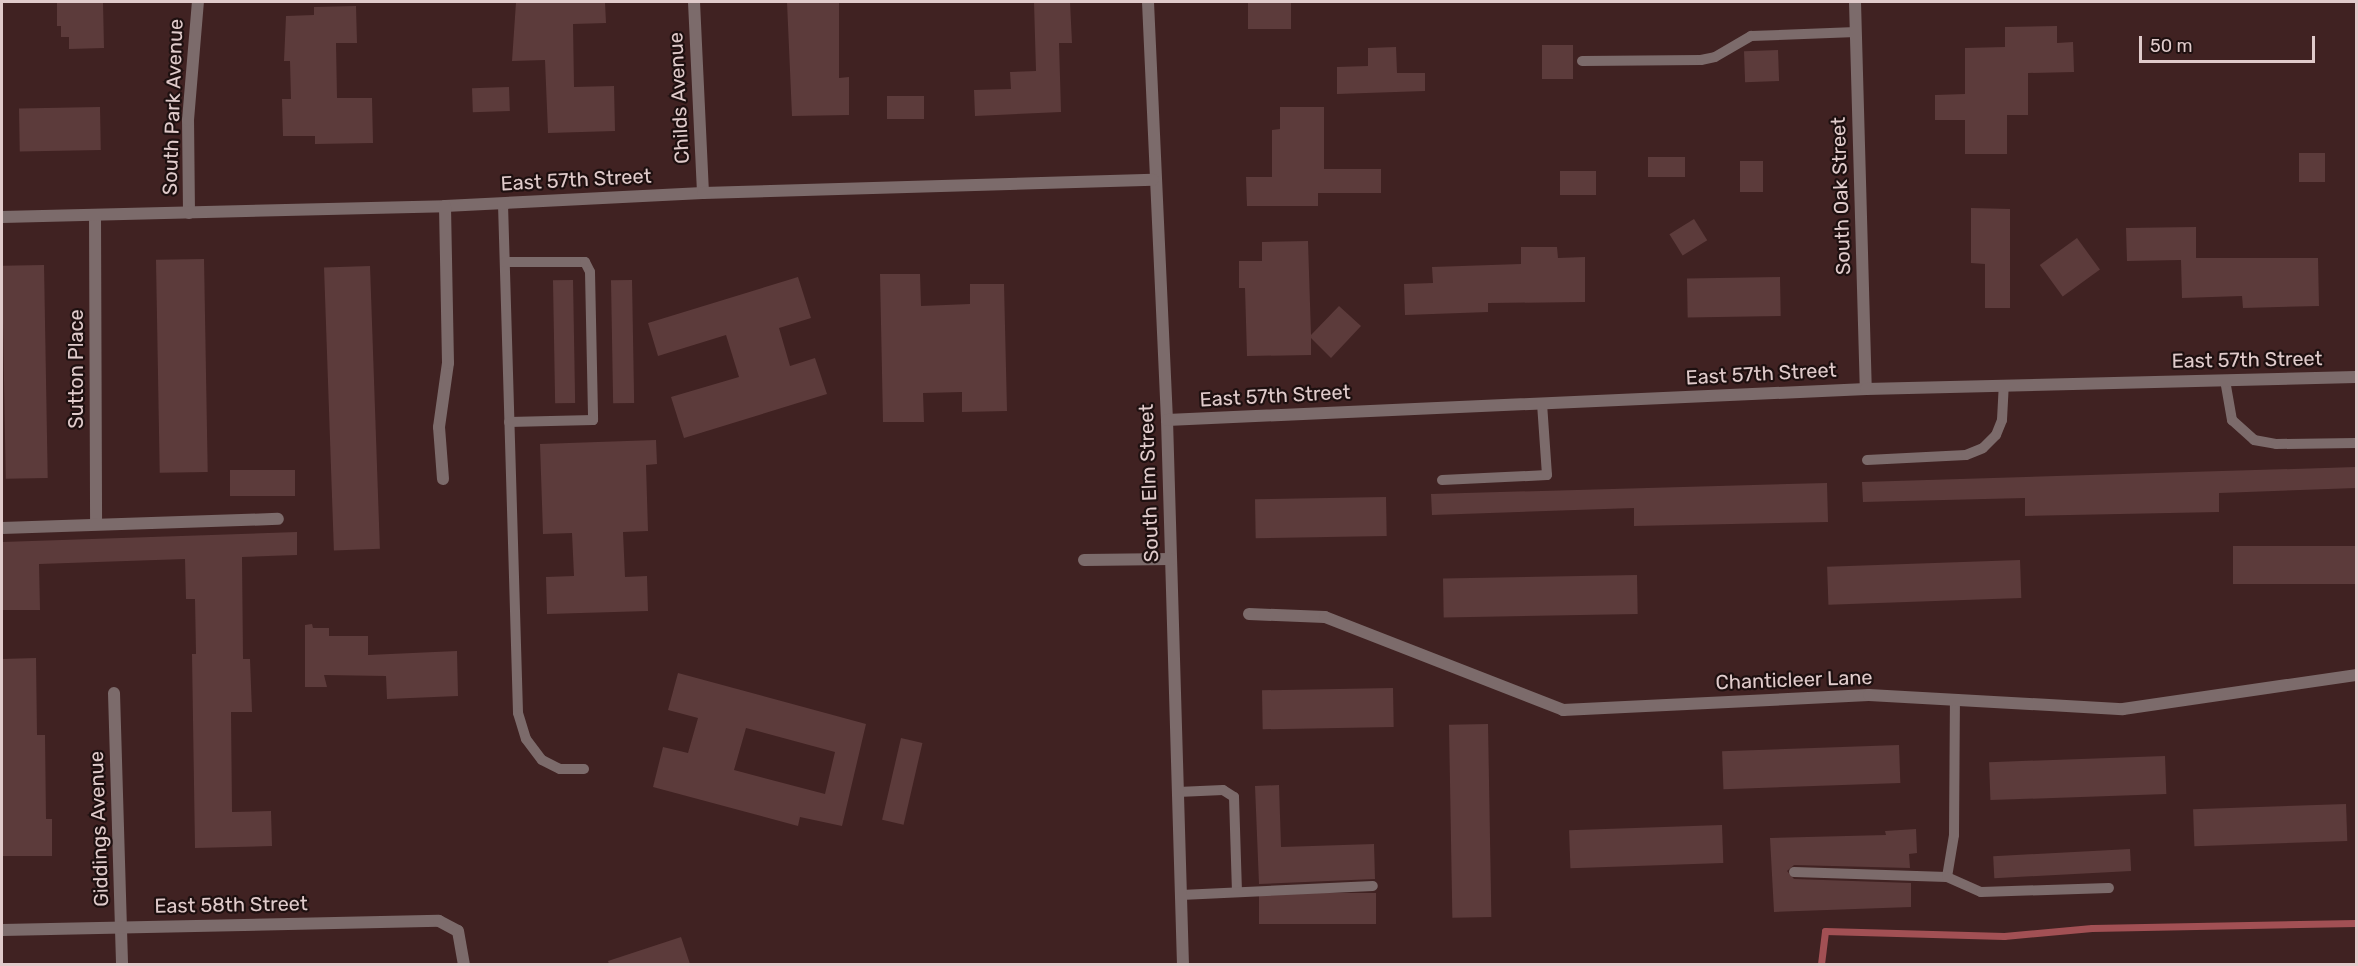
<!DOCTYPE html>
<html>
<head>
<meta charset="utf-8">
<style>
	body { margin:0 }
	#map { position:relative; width:2358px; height:966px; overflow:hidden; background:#402222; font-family:Rubik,sans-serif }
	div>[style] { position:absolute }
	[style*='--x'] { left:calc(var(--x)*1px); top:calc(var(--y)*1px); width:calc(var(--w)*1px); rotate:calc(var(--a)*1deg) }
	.stream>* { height:7px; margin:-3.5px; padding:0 3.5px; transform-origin:3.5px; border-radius:3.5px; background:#a25054 }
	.building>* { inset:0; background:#5c3b3b; transform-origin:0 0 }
	.lane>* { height:10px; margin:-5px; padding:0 5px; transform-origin:5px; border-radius:5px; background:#7c6b6b }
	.street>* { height:12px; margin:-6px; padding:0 6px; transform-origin:6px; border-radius:6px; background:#7c6b6b }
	span { translate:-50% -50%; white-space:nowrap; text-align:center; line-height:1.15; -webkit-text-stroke:4.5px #1e1010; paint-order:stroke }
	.street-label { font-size:20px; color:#e0cbcb }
	.frame { position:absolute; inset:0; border:3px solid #e0cbcb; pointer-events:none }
	.scale { position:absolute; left:2139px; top:36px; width:176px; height:27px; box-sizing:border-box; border:3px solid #e0cbcb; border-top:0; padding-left:8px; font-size:18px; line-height:21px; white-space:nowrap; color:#e0cbcb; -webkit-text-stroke:4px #1e1010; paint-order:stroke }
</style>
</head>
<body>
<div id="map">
	<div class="stream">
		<i style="--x:1821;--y:964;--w:33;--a:-83"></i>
		<i style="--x:1825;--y:931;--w:179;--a:1.6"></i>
		<i style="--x:2004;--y:936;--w:88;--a:-5.2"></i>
		<i style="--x:2092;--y:928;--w:264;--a:-1.1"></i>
	</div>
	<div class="building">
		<i style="clip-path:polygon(57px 2px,103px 2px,104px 48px,69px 49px,69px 37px,61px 37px,61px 26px,57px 26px)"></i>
		<i style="clip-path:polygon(516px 2px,605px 2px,606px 23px,573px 24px,574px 87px,614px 86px,615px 131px,548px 133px,545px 60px,512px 61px)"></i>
		<i style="clip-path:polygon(787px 2px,839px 2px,839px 78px,849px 77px,849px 115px,792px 116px)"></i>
		<i style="clip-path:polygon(1034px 2px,1070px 2px,1072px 43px,1059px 43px,1061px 112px,975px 116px,974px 90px,1011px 89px,1010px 72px,1036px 71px)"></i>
		<i style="left:1248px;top:2px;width:43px;height:27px"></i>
		<i style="clip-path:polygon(356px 6px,357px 43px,336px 43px,337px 98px,372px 98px,373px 143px,315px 144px,315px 136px,283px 136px,282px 99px,291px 99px,290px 61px,284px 61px,286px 16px,314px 15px,314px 7px)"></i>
		<i style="clip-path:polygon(2057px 26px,2057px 43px,2073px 42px,2074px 72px,2028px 73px,2028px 115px,2007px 115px,2007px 154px,1965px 154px,1965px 120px,1935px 120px,1935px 95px,1965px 94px,1965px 48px,2005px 47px,2005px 27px)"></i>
		<i style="left:1542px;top:45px;width:31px;height:34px"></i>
		<i style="clip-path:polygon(1396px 47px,1397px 73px,1425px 73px,1425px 91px,1337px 94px,1337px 67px,1368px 66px,1368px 48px)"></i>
		<i style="left:1778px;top:50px;width:31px;height:34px;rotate:88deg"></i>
		<i style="left:509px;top:87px;width:24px;height:37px;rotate:88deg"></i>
		<i style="left:924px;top:96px;width:23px;height:37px;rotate:90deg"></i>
		<i style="left:100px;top:107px;width:43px;height:81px;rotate:89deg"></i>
		<i style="clip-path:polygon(1280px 107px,1324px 107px,1324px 169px,1381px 169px,1381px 193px,1318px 193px,1318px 206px,1247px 206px,1246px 177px,1272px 177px,1272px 130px,1280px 129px)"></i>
		<i style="left:2299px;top:153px;width:26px;height:29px"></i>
		<i style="left:1648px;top:157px;width:37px;height:20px"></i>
		<i style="left:1740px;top:161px;width:23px;height:31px"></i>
		<i style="left:1596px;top:171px;width:24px;height:36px;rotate:90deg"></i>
		<i style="clip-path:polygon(1971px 208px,2010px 209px,2010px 308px,1985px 308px,1985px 264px,1971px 263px)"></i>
		<i style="left:1694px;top:219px;width:25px;height:29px;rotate:58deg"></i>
		<i style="clip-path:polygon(2196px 227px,2196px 258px,2318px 258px,2319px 306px,2243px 308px,2242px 296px,2182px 298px,2181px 260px,2127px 261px,2126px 228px)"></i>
		<i style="left:2077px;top:238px;width:39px;height:46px;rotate:54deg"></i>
		<i style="clip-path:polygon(1308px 241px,1311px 335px,1339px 306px,1361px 326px,1331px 358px,1311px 338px,1311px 355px,1247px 356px,1245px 288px,1239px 288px,1239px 261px,1262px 261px,1262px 242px)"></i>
		<i style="clip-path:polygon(1521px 247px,1557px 247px,1558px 258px,1585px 257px,1585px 302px,1488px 303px,1488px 312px,1405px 315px,1404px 284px,1433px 283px,1432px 267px,1521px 264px)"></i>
		<i style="left:204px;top:259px;width:213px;height:48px;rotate:89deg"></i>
		<i style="left:44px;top:265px;width:213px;height:42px;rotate:89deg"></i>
		<i style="left:370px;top:266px;width:283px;height:46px;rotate:88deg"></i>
		<i style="clip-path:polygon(880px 274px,920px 274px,921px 306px,970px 304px,970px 284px,1004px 284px,1007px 411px,962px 412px,962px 392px,923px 393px,924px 422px,883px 422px)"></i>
		<i style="clip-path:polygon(798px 277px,811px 318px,779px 328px,790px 366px,815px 358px,827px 394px,684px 438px,671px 397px,739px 377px,726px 335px,658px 356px,648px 323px)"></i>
		<i style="left:1780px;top:277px;width:39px;height:93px;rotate:89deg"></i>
		<i style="left:573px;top:280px;width:123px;height:20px;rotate:89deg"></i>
		<i style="left:632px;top:280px;width:123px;height:21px;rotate:89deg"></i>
		<i style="clip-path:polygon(656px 440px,657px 464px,646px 465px,648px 531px,623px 532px,625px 577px,647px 576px,648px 611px,547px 614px,546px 577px,574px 576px,572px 533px,543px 534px,540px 444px)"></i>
		<i style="clip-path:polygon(2356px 467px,2356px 488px,2219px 493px,2219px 512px,2025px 516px,2025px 498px,1863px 502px,1862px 482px)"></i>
		<i style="left:295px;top:470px;width:26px;height:65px;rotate:90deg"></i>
		<i style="clip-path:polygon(1827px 483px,1828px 522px,1634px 526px,1634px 508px,1432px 515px,1431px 494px)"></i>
		<i style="left:1386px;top:497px;width:39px;height:131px;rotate:89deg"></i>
		<i style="clip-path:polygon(297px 532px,297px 555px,242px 557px,243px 659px,250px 659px,252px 712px,231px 712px,232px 812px,271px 811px,272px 846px,195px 848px,192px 654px,196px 654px,195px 599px,186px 599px,185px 559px,39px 564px,40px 610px,2px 610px,2px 542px)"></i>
		<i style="left:2356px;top:546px;width:38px;height:123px;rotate:90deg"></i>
		<i style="left:2020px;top:560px;width:38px;height:193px;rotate:88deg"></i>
		<i style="left:1637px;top:575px;width:39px;height:194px;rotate:89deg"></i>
		<i style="clip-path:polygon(312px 624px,313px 628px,329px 628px,329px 636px,368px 636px,368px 655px,457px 651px,458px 696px,387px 699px,386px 676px,324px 675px,327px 687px,305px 687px,305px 625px)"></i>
		<i style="clip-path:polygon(36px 658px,37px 735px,45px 735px,46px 819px,52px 819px,52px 856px,2px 856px,2px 659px)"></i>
		<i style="clip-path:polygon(evenodd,678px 673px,866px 724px,842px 826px,800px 817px,798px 826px,653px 787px,663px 747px,688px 753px,698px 718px,668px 710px,678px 673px,746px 728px,835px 752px,825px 794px,734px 770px,746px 728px)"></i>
		<i style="left:1393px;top:688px;width:39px;height:131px;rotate:89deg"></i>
		<i style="left:1488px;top:724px;width:193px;height:39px;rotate:89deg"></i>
		<i style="left:901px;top:738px;width:22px;height:84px;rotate:13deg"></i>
		<i style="left:1899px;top:745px;width:38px;height:177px;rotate:88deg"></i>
		<i style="left:2165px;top:756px;width:38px;height:176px;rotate:88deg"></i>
		<i style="clip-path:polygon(1279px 785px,1281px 847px,1374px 844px,1375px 879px,1259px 884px,1255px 786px)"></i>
		<i style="left:2346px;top:804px;width:37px;height:153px;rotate:88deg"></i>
		<i style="left:1722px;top:825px;width:38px;height:153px;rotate:88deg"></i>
		<i style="clip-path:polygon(1916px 829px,1917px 853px,1909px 854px,1910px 868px,1794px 865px,1787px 871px,1794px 879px,1911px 883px,1911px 907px,1774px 912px,1770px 838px,1886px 835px,1885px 831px)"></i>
		<i style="left:2130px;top:849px;width:22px;height:137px;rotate:87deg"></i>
		<i style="left:1376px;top:893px;width:31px;height:117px;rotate:90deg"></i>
		<i style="clip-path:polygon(681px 937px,690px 964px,609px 964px,608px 961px)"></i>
	</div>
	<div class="lane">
		<i style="--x:1582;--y:61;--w:119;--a:-0.5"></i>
		<i style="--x:1701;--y:60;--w:14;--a:-12"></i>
		<i style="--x:1715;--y:57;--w:42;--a:-30.3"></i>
		<i style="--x:1751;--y:36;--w:105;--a:-2.2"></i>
		<i style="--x:503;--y:204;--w:509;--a:88.31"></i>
		<i style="--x:518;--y:713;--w:27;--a:73"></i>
		<i style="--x:526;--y:739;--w:26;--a:53"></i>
		<i style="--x:542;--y:760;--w:20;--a:27"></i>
		<i style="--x:560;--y:769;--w:24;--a:0"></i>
		<i style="--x:505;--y:262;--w:80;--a:0"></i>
		<i style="--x:585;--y:262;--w:11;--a:63"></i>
		<i style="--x:590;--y:272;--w:148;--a:88.8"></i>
		<i style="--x:593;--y:420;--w:84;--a:178.6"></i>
		<i style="--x:2225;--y:380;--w:41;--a:80.1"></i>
		<i style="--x:2232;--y:420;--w:30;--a:42"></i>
		<i style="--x:2254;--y:440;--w:22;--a:10"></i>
		<i style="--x:2276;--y:444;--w:80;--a:-0.7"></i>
		<i style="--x:1867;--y:460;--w:99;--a:-2.9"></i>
		<i style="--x:1966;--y:455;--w:18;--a:-22"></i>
		<i style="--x:1983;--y:448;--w:18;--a:-45"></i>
		<i style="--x:1996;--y:435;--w:16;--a:-68"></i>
		<i style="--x:2002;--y:420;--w:35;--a:-87"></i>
		<i style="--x:1442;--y:480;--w:105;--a:-2.7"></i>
		<i style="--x:1547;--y:475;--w:72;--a:-94"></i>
		<i style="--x:1178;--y:792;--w:45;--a:-2.5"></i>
		<i style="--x:1223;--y:790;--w:13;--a:32"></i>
		<i style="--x:1234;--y:797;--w:95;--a:88.2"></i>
		<i style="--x:1794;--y:872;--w:153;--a:1.9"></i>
		<i style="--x:1947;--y:877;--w:43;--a:-80.5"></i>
		<i style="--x:1954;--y:835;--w:136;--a:-89.6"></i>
		<i style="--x:1947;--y:877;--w:37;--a:24"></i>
		<i style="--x:1981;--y:892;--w:128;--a:-1.8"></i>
		<i style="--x:1181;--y:895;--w:192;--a:-2.7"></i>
	</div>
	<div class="street">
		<i style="--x:694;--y:2;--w:191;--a:87.3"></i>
		<i style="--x:1148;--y:2;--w:418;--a:87.4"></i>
		<i style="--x:1167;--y:420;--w:544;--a:88.32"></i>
		<i style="--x:1855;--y:2;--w:387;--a:88.4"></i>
		<i style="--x:189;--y:213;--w:93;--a:-90.6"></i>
		<i style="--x:188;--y:120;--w:118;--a:-85.2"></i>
		<i style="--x:95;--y:215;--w:307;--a:89.8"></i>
		<i style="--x:2;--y:217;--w:443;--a:-1.4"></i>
		<i style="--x:445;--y:206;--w:258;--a:-2.9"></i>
		<i style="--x:703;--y:193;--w:450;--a:-1.7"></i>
		<i style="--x:1167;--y:420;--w:700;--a:-2.54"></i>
		<i style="--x:1866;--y:389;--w:490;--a:-1.4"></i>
		<i style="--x:443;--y:479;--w:52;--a:-94.4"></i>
		<i style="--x:439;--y:427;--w:65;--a:-82"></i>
		<i style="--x:448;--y:363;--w:157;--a:-91.1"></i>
		<i style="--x:2;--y:528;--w:276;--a:-1.9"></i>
		<i style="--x:1084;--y:560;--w:87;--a:-0.7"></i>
		<i style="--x:1249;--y:614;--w:76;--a:2.3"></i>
		<i style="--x:1325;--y:617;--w:256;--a:21.3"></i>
		<i style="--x:1563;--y:710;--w:306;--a:-2.8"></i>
		<i style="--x:1869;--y:695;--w:254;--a:3.2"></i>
		<i style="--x:2123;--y:709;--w:235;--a:-8.3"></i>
		<i style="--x:114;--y:693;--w:271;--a:88.3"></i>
		<i style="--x:2;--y:930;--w:437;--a:-1.2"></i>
		<i style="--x:439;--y:921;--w:21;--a:28"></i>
		<i style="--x:458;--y:931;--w:34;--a:80"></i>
	</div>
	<div class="street-label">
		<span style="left:679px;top:98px;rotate:-93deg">Childs Avenue</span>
		<span style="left:173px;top:107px;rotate:-88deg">South Park Avenue</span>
		<span style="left:576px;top:180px;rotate:-3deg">East 57th Street</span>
		<span style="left:1841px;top:196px;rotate:-92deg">South Oak Street</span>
		<span style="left:2247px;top:360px;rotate:-1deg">East 57th Street</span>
		<span style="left:76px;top:369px;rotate:-90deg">Sutton Place</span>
		<span style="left:1761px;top:374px;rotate:-3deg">East 57th Street</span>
		<span style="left:1275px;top:396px;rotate:-3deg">East 57th Street</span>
		<span style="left:1149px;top:483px;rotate:-92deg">South Elm Street</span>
		<span style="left:1794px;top:680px;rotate:-2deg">Chanticleer Lane</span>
		<span style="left:99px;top:829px;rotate:-92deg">Giddings Avenue</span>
		<span style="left:231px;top:905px;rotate:-1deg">East 58th Street</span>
	</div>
	<div class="frame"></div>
	<div class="scale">50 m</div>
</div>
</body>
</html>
